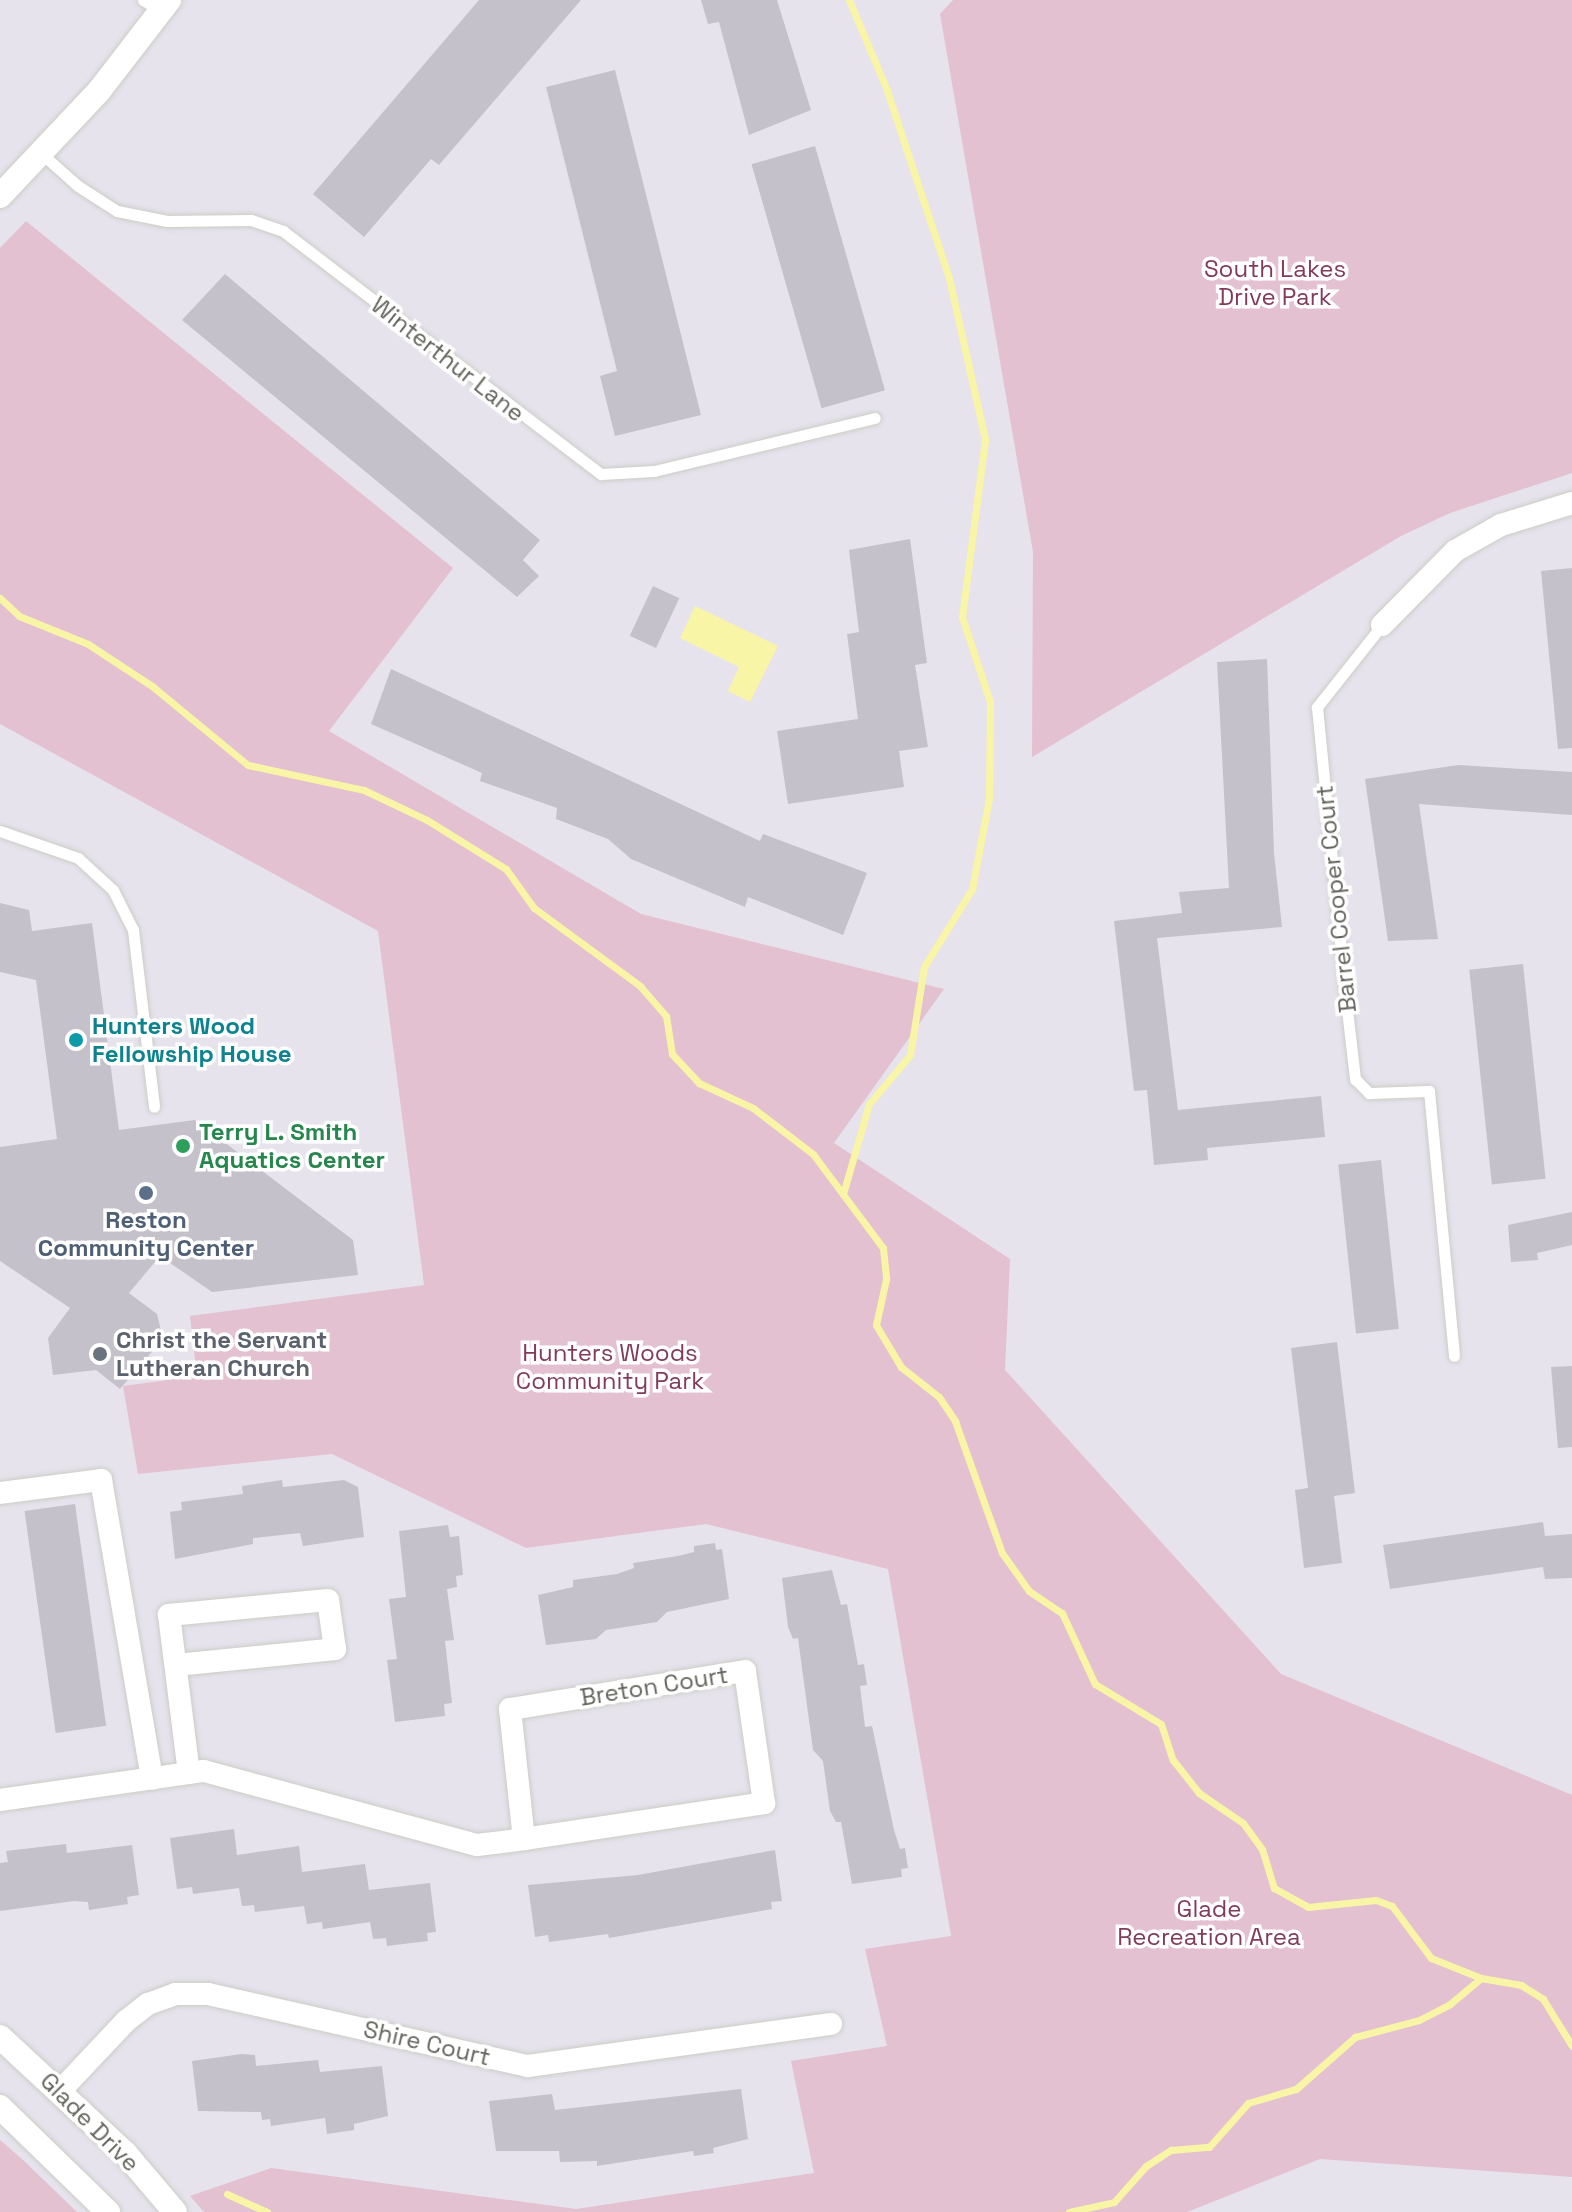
<!DOCTYPE html>
<html>
<head>
<meta charset="utf-8">
<style>
	body { margin:0 }
	#map { position:relative; width:1572px; height:2212px; overflow:hidden; background:#e6e3ed; font-family:"Space Grotesk",sans-serif }
	div>[style] { position:absolute }
	[style*='--x'] { left:calc(var(--x)*1px); top:calc(var(--y)*1px); width:calc(var(--w)*1px); rotate:calc(var(--a)*1deg) }
	.green>* { inset:0; background:#e3c1d1 }
	.water>* { inset:0; background:#f9f5a7 }
	.stream>* { height:7px; margin:-3.5px; padding:0 3.5px; transform-origin:3.5px; border-radius:3.5px; background:#f9f5a7 }
	.building>* { inset:0; background:#c4c1ca; transform-origin:0 0 }
	.roads { filter:drop-shadow(0 0 2px #cccdc6) drop-shadow(0 0 2px #cccdc6) }
	.service>* { height:11px; margin:-5.5px; padding:0 5.5px; transform-origin:5.5px; border-radius:5.5px; background:#fff }
	.minor>* { height:22px; margin:-11px; padding:0 11px; transform-origin:11px; border-radius:11px; background:#fff }
	.tertiary>* { height:24px; margin:-12px; padding:0 12px; transform-origin:12px; border-radius:12px; background:#fff }
	.dots>* { width:22px; height:22px; translate:-50% -50%; box-sizing:border-box; border:4px solid #fff; border-radius:50% }
	span { translate:-50% -50%; white-space:nowrap; text-align:center; line-height:1.15; -webkit-text-stroke:7px #fff; paint-order:stroke }
	.park-label { font-size:24px; color:#823b5a }
	.street-label { font-size:24px; color:#62635b }
	.culture-label { font-size:24px; color:#0d838f; font-weight:700 }
	.left { translate:0 -50%; text-align:left }
	.leisure-label { font-size:24px; color:#27864d; font-weight:700 }
	.service-label { font-size:24px; color:#4e5e75; font-weight:700 }
	.worship-label { font-size:24px; color:#5b616d; font-weight:700 }
</style>
</head>
<body>
<div id="map">
	<div class="green">
		<i style="clip-path:polygon(953px 0,1572px 0,1572px 473px,1450px 513px,1401px 536px,1032px 757px,1033px 552px,940px 14px)"></i>
		<i style="clip-path:polygon(26px 221px,453px 568px,329px 731px,641px 914px,944px 989px,834px 1143px,1010px 1259px,1005px 1370px,1281px 1674px,1572px 1795px,1572px 2177px,1320px 2159px,1187px 2212px,204px 2212px,190px 2196px,271px 2168px,576px 2209px,814px 2173px,791px 2061px,887px 2046px,865px 1949px,951px 1936px,888px 1569px,706px 1524px,526px 1548px,332px 1454px,138px 1474px,123px 1386px,197px 1376px,190px 1316px,424px 1285px,378px 931px,0 724px,0 248px)"></i>
		<i style="clip-path:polygon(0 2140px,22px 2159px,77px 2212px,0 2212px)"></i>
	</div>
	<div class="water">
		<i style="clip-path:polygon(695px 606px,778px 646px,750px 702px,728px 691px,739px 667px,680px 638px)"></i>
	</div>
	<div class="stream">
		<i style="--x:0;--y:598;--w:26;--a:43"></i>
		<i style="--x:19;--y:616;--w:74;--a:22.1"></i>
		<i style="--x:88;--y:644;--w:77;--a:33.3"></i>
		<i style="--x:152;--y:686;--w:124;--a:39.5"></i>
		<i style="--x:248;--y:765;--w:119;--a:12.2"></i>
		<i style="--x:364;--y:790;--w:70;--a:25.5"></i>
		<i style="--x:427;--y:820;--w:93;--a:31.8"></i>
		<i style="--x:506;--y:869;--w:48;--a:54.3"></i>
		<i style="--x:534;--y:908;--w:132;--a:36.3"></i>
		<i style="--x:640;--y:986;--w:40;--a:49"></i>
		<i style="--x:666;--y:1016;--w:38;--a:81"></i>
		<i style="--x:672;--y:1054;--w:40;--a:47"></i>
		<i style="--x:699;--y:1083;--w:60;--a:24.8"></i>
		<i style="--x:753;--y:1108;--w:76;--a:37.5"></i>
		<i style="--x:813;--y:1154;--w:117;--a:53.3"></i>
		<i style="--x:883;--y:1248;--w:31;--a:84"></i>
		<i style="--x:886;--y:1279;--w:47;--a:102.3"></i>
		<i style="--x:876;--y:1325;--w:49;--a:59.2"></i>
		<i style="--x:901;--y:1367;--w:48;--a:38.3"></i>
		<i style="--x:939;--y:1397;--w:29;--a:56"></i>
		<i style="--x:955;--y:1421;--w:140;--a:70.4"></i>
		<i style="--x:1002;--y:1553;--w:47;--a:54.6"></i>
		<i style="--x:1029;--y:1591;--w:40;--a:34"></i>
		<i style="--x:1062;--y:1613;--w:78;--a:65.1"></i>
		<i style="--x:1095;--y:1684;--w:77;--a:31.2"></i>
		<i style="--x:1161;--y:1724;--w:38;--a:72"></i>
		<i style="--x:1173;--y:1760;--w:42;--a:51.8"></i>
		<i style="--x:1199;--y:1793;--w:53;--a:34.3"></i>
		<i style="--x:1243;--y:1823;--w:32;--a:54"></i>
		<i style="--x:1262;--y:1849;--w:41;--a:72.9"></i>
		<i style="--x:1274;--y:1888;--w:39;--a:29"></i>
		<i style="--x:1308;--y:1907;--w:68;--a:-5.9"></i>
		<i style="--x:1376;--y:1900;--w:17;--a:21"></i>
		<i style="--x:1392;--y:1906;--w:65;--a:53.1"></i>
		<i style="--x:1431;--y:1958;--w:54;--a:21.8"></i>
		<i style="--x:1481;--y:1978;--w:41;--a:9.9"></i>
		<i style="--x:1521;--y:1985;--w:26;--a:32"></i>
		<i style="--x:1543;--y:1999;--w:55;--a:58.3"></i>
		<i style="--x:843;--y:1194;--w:94;--a:-73.9"></i>
		<i style="--x:869;--y:1104;--w:64;--a:-50.1"></i>
		<i style="--x:910;--y:1055;--w:89;--a:-81"></i>
		<i style="--x:924;--y:967;--w:92;--a:-58.4"></i>
		<i style="--x:972;--y:889;--w:93;--a:-79.4"></i>
		<i style="--x:989;--y:798;--w:96;--a:-89.4"></i>
		<i style="--x:990;--y:702;--w:89;--a:-108.2"></i>
		<i style="--x:962;--y:617;--w:179;--a:-82.6"></i>
		<i style="--x:985;--y:439;--w:165;--a:-102.6"></i>
		<i style="--x:949;--y:278;--w:198;--a:-108.3"></i>
		<i style="--x:887;--y:90;--w:98;--a:-112.9"></i>
		<i style="--x:227;--y:2194;--w:44;--a:24.2"></i>
		<i style="--x:1069;--y:2212;--w:46;--a:-12.5"></i>
		<i style="--x:1114;--y:2202;--w:48;--a:-48.4"></i>
		<i style="--x:1146;--y:2166;--w:30;--a:-33"></i>
		<i style="--x:1171;--y:2150;--w:38;--a:-5"></i>
		<i style="--x:1209;--y:2147;--w:59;--a:-48.4"></i>
		<i style="--x:1248;--y:2103;--w:50;--a:-16.3"></i>
		<i style="--x:1296;--y:2089;--w:79;--a:-41.4"></i>
		<i style="--x:1355;--y:2037;--w:66;--a:-14.9"></i>
		<i style="--x:1419;--y:2020;--w:35;--a:-27"></i>
		<i style="--x:1450;--y:2004;--w:40;--a:-40"></i>
	</div>
	<div class="building">
		<i style="clip-path:polygon(479px 0,581px 0,439px 165px,431px 159px,364px 237px,313px 194px)"></i>
		<i style="clip-path:polygon(701px 0,777px 0,811px 110px,749px 135px,719px 22px,708px 24px)"></i>
		<i style="clip-path:polygon(615px 70px,701px 415px,615px 436px,600px 376px,617px 371px,546px 87px)"></i>
		<i style="left:815px;top:146px;width:254px;height:66px;rotate:74deg"></i>
		<i style="clip-path:polygon(225px 274px,540px 540px,523px 560px,539px 576px,517px 597px,182px 320px)"></i>
		<i style="clip-path:polygon(910px 539px,927px 663px,915px 665px,928px 747px,899px 751px,904px 787px,788px 804px,777px 731px,858px 719px,847px 634px,859px 632px,849px 550px)"></i>
		<i style="clip-path:polygon(1572px 568px,1572px 748px,1558px 749px,1541px 571px)"></i>
		<i style="left:653px;top:586px;width:29px;height:55px;rotate:25deg"></i>
		<i style="clip-path:polygon(1267px 659px,1274px 853px,1282px 927px,1157px 938px,1178px 1110px,1321px 1096px,1325px 1137px,1207px 1148px,1208px 1160px,1154px 1165px,1147px 1090px,1134px 1091px,1114px 921px,1182px 913px,1179px 892px,1229px 888px,1217px 662px)"></i>
		<i style="clip-path:polygon(391px 669px,760px 841px,763px 834px,867px 873px,843px 935px,748px 897px,745px 907px,631px 859px,608px 839px,556px 819px,557px 808px,480px 781px,482px 773px,371px 724px)"></i>
		<i style="clip-path:polygon(1458px 765px,1572px 772px,1572px 815px,1419px 804px,1438px 939px,1388px 941px,1365px 779px)"></i>
		<i style="clip-path:polygon(0 903px,29px 910px,32px 931px,92px 923px,119px 1130px,195px 1120px,353px 1240px,358px 1275px,212px 1292px,160px 1256px,129px 1293px,157px 1314px,163px 1339px,120px 1389px,96px 1370px,53px 1375px,48px 1338px,70px 1308px,0 1261px,0 1147px,57px 1139px,36px 980px,0 972px)"></i>
		<i style="left:1523px;top:964px;width:216px;height:54px;rotate:84deg"></i>
		<i style="left:1381px;top:1160px;width:170px;height:43px;rotate:84deg"></i>
		<i style="clip-path:polygon(1572px 1212px,1572px 1245px,1537px 1253px,1538px 1260px,1511px 1262px,1508px 1225px)"></i>
		<i style="clip-path:polygon(1337px 1342px,1355px 1493px,1334px 1496px,1342px 1563px,1304px 1568px,1295px 1490px,1308px 1488px,1291px 1348px)"></i>
		<i style="clip-path:polygon(1572px 1366px,1572px 1447px,1558px 1448px,1551px 1367px)"></i>
		<i style="clip-path:polygon(282px 1480px,283px 1487px,344px 1480px,358px 1487px,364px 1537px,303px 1546px,300px 1533px,253px 1538px,253px 1544px,175px 1559px,170px 1512px,182px 1510px,181px 1502px,243px 1494px,242px 1486px)"></i>
		<i style="left:75px;top:1504px;width:224px;height:51px;rotate:82deg"></i>
		<i style="clip-path:polygon(1543px 1522px,1545px 1536px,1572px 1534px,1572px 1578px,1545px 1579px,1543px 1567px,1390px 1589px,1383px 1545px)"></i>
		<i style="clip-path:polygon(448px 1525px,450px 1537px,459px 1536px,463px 1575px,456px 1576px,457px 1587px,447px 1589px,454px 1640px,445px 1641px,452px 1703px,444px 1704px,445px 1716px,395px 1722px,387px 1660px,397px 1659px,389px 1599px,406px 1597px,399px 1531px)"></i>
		<i style="clip-path:polygon(715px 1543px,716px 1550px,722px 1549px,729px 1599px,667px 1612px,657px 1622px,606px 1630px,596px 1639px,546px 1645px,538px 1595px,573px 1587px,573px 1580px,617px 1574px,634px 1568px,633px 1563px,678px 1556px,694px 1552px,694px 1546px)"></i>
		<i style="clip-path:polygon(832px 1570px,841px 1605px,847px 1604px,858px 1665px,864px 1664px,867px 1685px,860px 1686px,865px 1727px,872px 1726px,894px 1830px,900px 1849px,905px 1848px,908px 1868px,901px 1869px,902px 1877px,852px 1884px,841px 1822px,836px 1822px,830px 1811px,823px 1761px,813px 1750px,798px 1638px,793px 1639px,788px 1627px,782px 1578px)"></i>
		<i style="clip-path:polygon(234px 1829px,237px 1855px,299px 1846px,302px 1872px,365px 1864px,369px 1890px,430px 1883px,436px 1932px,427px 1933px,428px 1941px,387px 1946px,386px 1938px,373px 1939px,370px 1922px,323px 1929px,322px 1922px,307px 1924px,304px 1906px,255px 1912px,254px 1905px,242px 1906px,239px 1888px,193px 1894px,192px 1887px,177px 1889px,170px 1838px)"></i>
		<i style="clip-path:polygon(66px 1844px,67px 1853px,132px 1845px,139px 1895px,127px 1897px,128px 1904px,89px 1910px,88px 1902px,74px 1901px,0 1911px,0 1863px,8px 1862px,6px 1851px)"></i>
		<i style="clip-path:polygon(775px 1850px,782px 1901px,771px 1902px,772px 1909px,609px 1938px,608px 1934px,549px 1942px,548px 1935px,535px 1937px,528px 1885px,638px 1875px)"></i>
		<i style="clip-path:polygon(242px 2054px,255px 2055px,256px 2066px,318px 2060px,320px 2072px,382px 2066px,388px 2116px,354px 2124px,354px 2130px,327px 2134px,325px 2118px,271px 2126px,270px 2119px,262px 2120px,261px 2112px,198px 2111px,192px 2061px)"></i>
		<i style="clip-path:polygon(741px 2089px,748px 2139px,713px 2148px,714px 2153px,694px 2156px,693px 2151px,597px 2166px,597px 2161px,560px 2162px,559px 2151px,496px 2151px,489px 2101px,552px 2094px,555px 2110px)"></i>
	</div>
	<div class="roads">
		<div class="service">
			<i style="--x:143;--y:0;--w:21;--a:31"></i>
			<i style="--x:42;--y:154;--w:48;--a:41.6"></i>
			<i style="--x:78;--y:186;--w:46;--a:32.7"></i>
			<i style="--x:117;--y:211;--w:51;--a:11.3"></i>
			<i style="--x:167;--y:221;--w:84;--a:-0.7"></i>
			<i style="--x:251;--y:220;--w:34;--a:19"></i>
			<i style="--x:283;--y:231;--w:400;--a:37.4"></i>
			<i style="--x:601;--y:474;--w:53;--a:-3.2"></i>
			<i style="--x:654;--y:471;--w:227;--a:-13.5"></i>
			<i style="--x:1382;--y:625;--w:105;--a:128.4"></i>
			<i style="--x:1317;--y:707;--w:286;--a:84.4"></i>
			<i style="--x:1345;--y:992;--w:88;--a:83.4"></i>
			<i style="--x:1355;--y:1079;--w:20;--a:45"></i>
			<i style="--x:1369;--y:1093;--w:60;--a:-1.9"></i>
			<i style="--x:1429;--y:1091;--w:266;--a:84.6"></i>
			<i style="--x:0;--y:831;--w:83;--a:19.1"></i>
			<i style="--x:78;--y:858;--w:47;--a:42.4"></i>
			<i style="--x:113;--y:890;--w:45;--a:63.4"></i>
			<i style="--x:133;--y:930;--w:178;--a:83.2"></i>
		</div>
		<div class="minor">
			<i style="--x:1382;--y:625;--w:104;--a:-45.4"></i>
			<i style="--x:1455;--y:551;--w:53;--a:-29.5"></i>
			<i style="--x:1501;--y:525;--w:74;--a:-17.2"></i>
			<i style="--x:0;--y:1493;--w:102;--a:-7.3"></i>
			<i style="--x:101;--y:1480;--w:303;--a:80.3"></i>
			<i style="--x:176;--y:1665;--w:160;--a:-5.7"></i>
			<i style="--x:335;--y:1649;--w:49;--a:-98.1"></i>
			<i style="--x:328;--y:1600;--w:160;--a:174.6"></i>
			<i style="--x:169;--y:1615;--w:159;--a:82.8"></i>
			<i style="--x:0;--y:1800;--w:206;--a:-8.1"></i>
			<i style="--x:204;--y:1771;--w:283;--a:15.2"></i>
			<i style="--x:477;--y:1845;--w:39;--a:-7"></i>
			<i style="--x:516;--y:1840;--w:8;--a:-7"></i>
			<i style="--x:524;--y:1839;--w:243;--a:-8.5"></i>
			<i style="--x:764;--y:1803;--w:133;--a:-98.2"></i>
			<i style="--x:745;--y:1671;--w:238;--a:170.8"></i>
			<i style="--x:510;--y:1709;--w:131;--a:83.9"></i>
			<i style="--x:61;--y:2090;--w:95;--a:-46.7"></i>
			<i style="--x:126;--y:2021;--w:28;--a:-38"></i>
			<i style="--x:148;--y:2004;--w:29;--a:-20"></i>
			<i style="--x:175;--y:1994;--w:33;--a:0"></i>
			<i style="--x:208;--y:1994;--w:328;--a:12.7"></i>
			<i style="--x:528;--y:2066;--w:306;--a:-7.9"></i>
		</div>
		<div class="tertiary">
			<i style="--x:0;--y:196;--w:144;--a:-46.7"></i>
			<i style="--x:99;--y:91;--w:115;--a:-52.4"></i>
			<i style="--x:0;--y:2037;--w:171;--a:42.9"></i>
			<i style="--x:125;--y:2153;--w:77;--a:49.7"></i>
			<i style="--x:0;--y:2107;--w:151;--a:44.2"></i>
		</div>
	</div>
	<div class="dots">
		<i style="left:76px;top:1040px;background:#0f9aa8"></i>
		<i style="left:183px;top:1146px;background:#2e9e5b"></i>
		<i style="left:146px;top:1193px;background:#5c6f8a"></i>
		<i style="left:100px;top:1354px;background:#6b7280"></i>
	</div>
	<div class="park-label">
		<span style="left:1275px;top:283px">South Lakes<br>Drive Park</span>
		<span style="left:610px;top:1367px">Hunters Woods<br>Community Park</span>
		<span style="left:1209px;top:1923px">Glade<br>Recreation Area</span>
	</div>
	<div class="street-label">
		<span style="left:448px;top:359px;rotate:38deg">Winterthur Lane</span>
		<span style="left:1336px;top:899px;rotate:-96deg">Barrel Cooper Court</span>
		<span style="left:654px;top:1686px;rotate:-9deg">Breton Court</span>
		<span style="left:427px;top:2043px;rotate:13deg">Shire Court</span>
		<span style="left:90px;top:2122px;rotate:45deg">Glade Drive</span>
	</div>
	<div class="culture-label">
		<span class="left" style="left:92px;top:1040px">Hunters Wood<br>Fellowship House</span>
	</div>
	<div class="leisure-label">
		<span class="left" style="left:199px;top:1146px">Terry L. Smith<br>Aquatics Center</span>
	</div>
	<div class="service-label">
		<span style="left:146px;top:1234px">Reston<br>Community Center</span>
	</div>
	<div class="worship-label">
		<span class="left" style="left:116px;top:1354px">Christ the Servant<br>Lutheran Church</span>
	</div>
</div>
</body>
</html>
